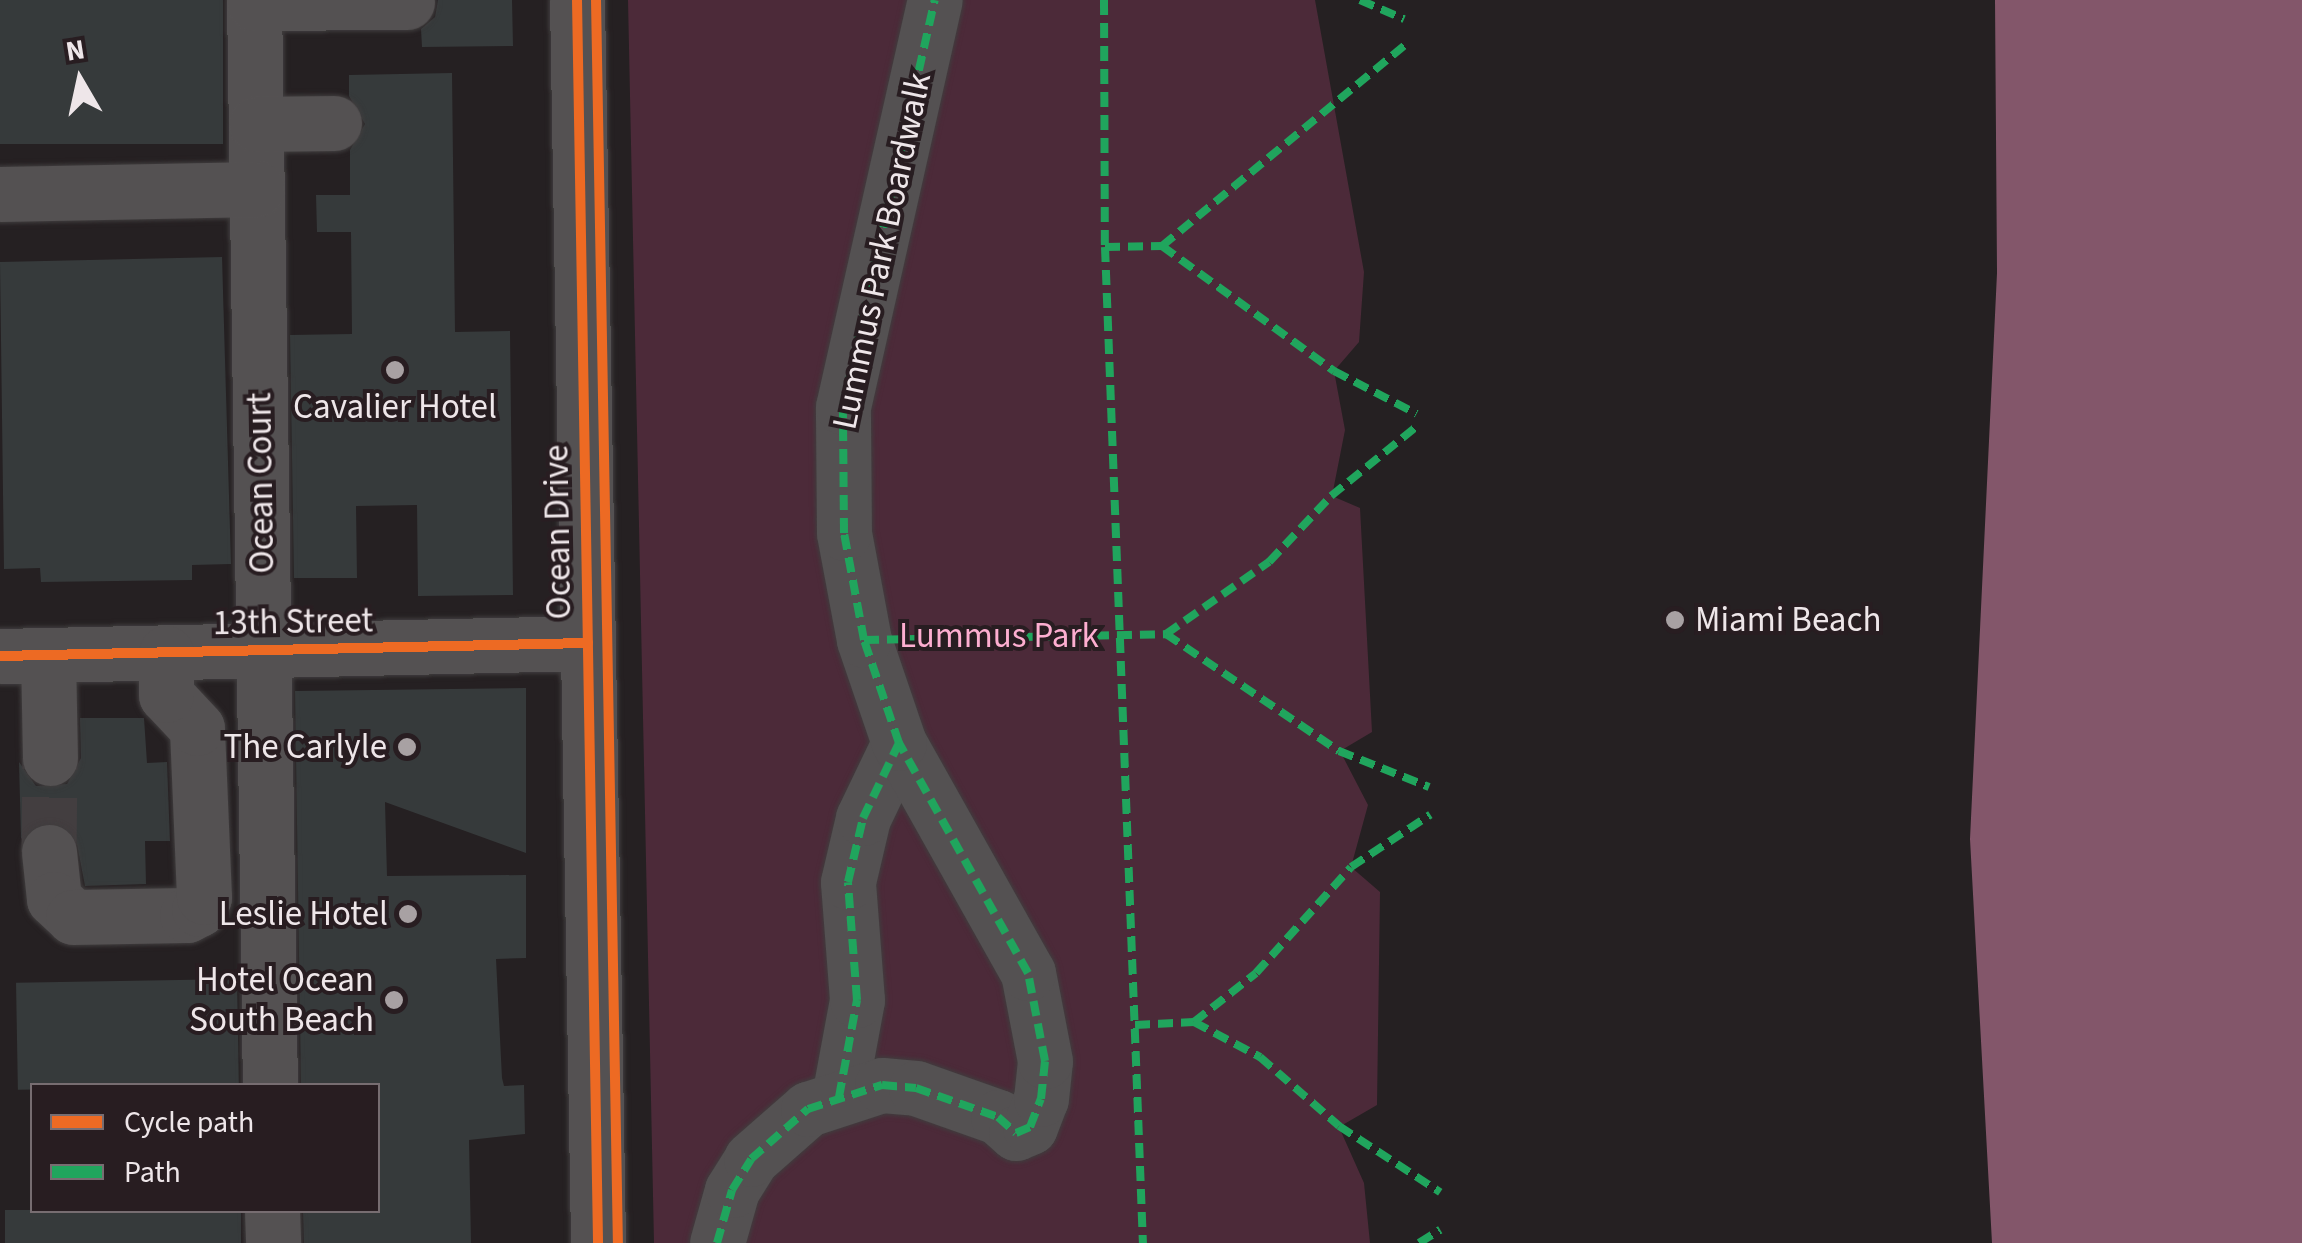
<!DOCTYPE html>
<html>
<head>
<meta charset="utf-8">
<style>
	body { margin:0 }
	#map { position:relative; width:2302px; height:1243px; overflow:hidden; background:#252022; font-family:"Source Sans 3",sans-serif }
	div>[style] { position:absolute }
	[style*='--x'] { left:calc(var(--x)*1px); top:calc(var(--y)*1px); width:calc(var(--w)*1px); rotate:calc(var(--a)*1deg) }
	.green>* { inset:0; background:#4c2a39 }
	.water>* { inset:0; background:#83566a }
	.building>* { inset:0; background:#363a3b; transform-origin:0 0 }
	.minor-tunnel>* { height:55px; margin-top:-27.5px; transform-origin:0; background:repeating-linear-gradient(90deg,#433e40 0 55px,transparent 0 83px) }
	.roads { filter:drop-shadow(0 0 2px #403d3e) drop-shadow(0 0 2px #403d3e) }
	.minor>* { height:55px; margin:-27.5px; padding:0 27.5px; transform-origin:27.5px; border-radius:27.5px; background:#545152 }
	.quiet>* { height:8px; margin-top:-4px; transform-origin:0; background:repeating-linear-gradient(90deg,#20a55d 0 15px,transparent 0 23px) }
	.cycleway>* { height:10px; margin:-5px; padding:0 5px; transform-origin:5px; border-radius:5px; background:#ed6a23 }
	.dots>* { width:28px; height:28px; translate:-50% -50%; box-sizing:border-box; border:5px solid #281d21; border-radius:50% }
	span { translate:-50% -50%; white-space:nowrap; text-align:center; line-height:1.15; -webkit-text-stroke:8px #281d21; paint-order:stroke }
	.street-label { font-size:35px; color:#eee6e9 }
	.poi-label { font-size:35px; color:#eee6e9 }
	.left { translate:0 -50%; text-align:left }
	.right { translate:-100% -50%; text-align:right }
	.park-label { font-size:35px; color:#fdaed0 }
	.legend { position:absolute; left:30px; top:1083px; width:350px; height:130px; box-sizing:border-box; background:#281d21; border:2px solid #776d71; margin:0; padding:12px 18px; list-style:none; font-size:30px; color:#eee6e9 }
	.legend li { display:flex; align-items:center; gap:20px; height:50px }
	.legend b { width:50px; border:2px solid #776d71 }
	.north { position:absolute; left:30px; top:30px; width:100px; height:100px; -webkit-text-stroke:8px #281d21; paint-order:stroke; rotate:351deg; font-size:28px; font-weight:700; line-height:40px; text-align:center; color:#eee6e9 }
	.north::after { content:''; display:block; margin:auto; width:35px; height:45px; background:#eee6e9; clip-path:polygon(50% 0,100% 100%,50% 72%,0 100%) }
</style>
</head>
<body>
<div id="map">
	<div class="green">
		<i style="clip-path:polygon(628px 0,1315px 0,1364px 272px,1359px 342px,1334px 371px,1345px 430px,1332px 496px,1360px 508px,1372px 732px,1340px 751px,1368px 805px,1351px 867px,1380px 892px,1377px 1105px,1339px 1127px,1364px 1183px,1370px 1243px,654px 1243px)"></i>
	</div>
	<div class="water">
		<i style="clip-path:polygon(1995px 0,2302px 0,2302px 1243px,1992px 1243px,1970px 839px,1997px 273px)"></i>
	</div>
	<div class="building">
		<i style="left:0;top:0;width:223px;height:144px"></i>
		<i style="clip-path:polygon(438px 0,512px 0,513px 46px,422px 47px,421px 29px,435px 17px)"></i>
		<i style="clip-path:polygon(452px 73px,455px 332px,510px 331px,513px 595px,418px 596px,417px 505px,356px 506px,357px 578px,294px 578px,290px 335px,352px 334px,351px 232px,317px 232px,316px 195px,350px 195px,350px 150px,365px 124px,349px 96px,349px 75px)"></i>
		<i style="clip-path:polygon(222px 257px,231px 564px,192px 565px,192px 580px,41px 582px,40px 568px,4px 569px,0 262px)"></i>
		<i style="clip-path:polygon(526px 688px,526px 853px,385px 802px,387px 876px,526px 875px,526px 958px,496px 959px,502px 1078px,504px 1086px,524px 1085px,525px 1134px,469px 1140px,471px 1243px,304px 1243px,303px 1210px,378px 1210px,378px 1086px,301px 1086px,295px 691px)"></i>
		<i style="clip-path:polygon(80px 718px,144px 718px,147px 763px,167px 762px,170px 841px,145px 841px,146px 884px,85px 886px,75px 834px,61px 823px,31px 826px,21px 839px,19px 762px,36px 786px,67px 784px,81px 758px)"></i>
		<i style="left:237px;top:979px;width:107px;height:221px;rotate:89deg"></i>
		<i style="left:5px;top:1210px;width:236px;height:33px"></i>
	</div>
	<div class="minor-tunnel">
		<i style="--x:49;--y:852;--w:94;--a:-89.4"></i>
	</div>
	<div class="roads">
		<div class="minor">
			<i style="--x:254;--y:0;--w:1086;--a:89.16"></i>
			<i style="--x:577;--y:0;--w:1243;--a:89.03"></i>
			<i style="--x:254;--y:3;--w:153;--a:-0.4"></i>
			<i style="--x:256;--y:124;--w:78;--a:-0.7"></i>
			<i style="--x:0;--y:194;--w:257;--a:-1.1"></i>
			<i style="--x:48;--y:655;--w:103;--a:88.9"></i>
			<i style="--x:0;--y:656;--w:588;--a:-1.27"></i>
			<i style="--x:49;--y:852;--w:47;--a:83.9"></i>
			<i style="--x:54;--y:899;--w:26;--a:43"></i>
			<i style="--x:73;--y:917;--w:114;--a:-1"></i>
			<i style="--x:187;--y:915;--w:13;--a:-27"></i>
			<i style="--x:199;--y:909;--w:13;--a:-67"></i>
			<i style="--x:204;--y:897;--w:169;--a:-92.4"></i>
			<i style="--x:197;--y:728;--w:45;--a:-133.2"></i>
			<i style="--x:166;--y:695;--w:42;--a:-90"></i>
			<i style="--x:839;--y:1097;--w:99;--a:-79.5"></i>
			<i style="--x:857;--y:1000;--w:118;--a:-94.4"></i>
			<i style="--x:848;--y:882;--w:66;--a:-76.8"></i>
			<i style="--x:863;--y:818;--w:83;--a:-64.4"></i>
			<i style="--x:272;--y:1210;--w:33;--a:88"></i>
			<i style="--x:717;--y:1243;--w:55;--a:-74.2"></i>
			<i style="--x:732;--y:1190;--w:36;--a:-58"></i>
			<i style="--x:751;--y:1159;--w:76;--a:-41.3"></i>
			<i style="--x:808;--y:1109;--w:78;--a:-18"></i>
			<i style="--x:882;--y:1085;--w:34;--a:5"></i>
			<i style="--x:916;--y:1088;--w:87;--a:19.5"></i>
			<i style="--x:998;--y:1117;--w:24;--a:42"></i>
			<i style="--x:1016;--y:1133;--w:15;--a:-23"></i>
			<i style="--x:1030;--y:1127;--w:30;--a:-69"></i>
			<i style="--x:1041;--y:1099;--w:38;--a:-84"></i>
			<i style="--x:1045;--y:1061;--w:90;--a:-100.9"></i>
			<i style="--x:1028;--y:973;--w:264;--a:-119.3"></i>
			<i style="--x:899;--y:743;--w:109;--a:-108.8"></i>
			<i style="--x:864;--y:640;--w:109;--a:-100.6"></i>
			<i style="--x:844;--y:533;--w:126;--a:-90.5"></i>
			<i style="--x:843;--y:407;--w:417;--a:-77.3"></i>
		</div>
	</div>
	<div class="quiet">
		<i style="--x:1104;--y:0;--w:247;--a:89.8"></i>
		<i style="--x:1105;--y:247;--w:997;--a:87.82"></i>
		<i style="--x:1360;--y:0;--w:48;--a:23.4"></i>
		<i style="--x:1162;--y:246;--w:213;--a:36"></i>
		<i style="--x:1334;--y:371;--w:93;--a:27.4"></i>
		<i style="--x:1105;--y:247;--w:57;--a:-1"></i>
		<i style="--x:1162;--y:246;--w:315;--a:-39.6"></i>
		<i style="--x:1166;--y:634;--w:209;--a:34.1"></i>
		<i style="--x:1339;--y:751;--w:97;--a:21.8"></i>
		<i style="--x:864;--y:640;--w:302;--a:-1.1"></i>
		<i style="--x:1166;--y:634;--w:126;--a:-35"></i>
		<i style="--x:1269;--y:562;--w:91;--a:-46.8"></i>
		<i style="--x:1331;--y:496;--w:111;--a:-39.1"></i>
		<i style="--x:1194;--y:1022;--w:79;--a:-38.3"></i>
		<i style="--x:1256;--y:973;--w:142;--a:-48.1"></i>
		<i style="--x:1351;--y:867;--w:95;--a:-33.4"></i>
		<i style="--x:1135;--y:1025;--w:59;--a:-2.9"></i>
		<i style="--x:1194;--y:1022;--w:75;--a:27.9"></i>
		<i style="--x:1260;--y:1057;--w:105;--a:41.1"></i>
		<i style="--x:1339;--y:1126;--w:121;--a:33.2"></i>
		<i style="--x:839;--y:1097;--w:99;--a:-79.5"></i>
		<i style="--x:857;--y:1000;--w:118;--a:-94.4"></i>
		<i style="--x:848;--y:882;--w:66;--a:-76.8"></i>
		<i style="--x:863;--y:818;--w:83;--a:-64.4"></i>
		<i style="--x:717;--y:1243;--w:55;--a:-74.2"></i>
		<i style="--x:732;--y:1190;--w:36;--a:-58"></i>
		<i style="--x:751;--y:1159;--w:76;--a:-41.3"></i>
		<i style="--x:808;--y:1109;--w:78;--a:-18"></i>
		<i style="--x:882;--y:1085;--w:34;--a:5"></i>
		<i style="--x:916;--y:1088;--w:87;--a:19.5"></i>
		<i style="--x:998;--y:1117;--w:24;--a:42"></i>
		<i style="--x:1016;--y:1133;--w:15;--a:-23"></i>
		<i style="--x:1030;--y:1127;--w:30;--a:-69"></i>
		<i style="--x:1041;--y:1099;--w:38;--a:-84"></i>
		<i style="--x:1045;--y:1061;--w:90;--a:-100.9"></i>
		<i style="--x:1028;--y:973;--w:264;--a:-119.3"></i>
		<i style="--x:899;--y:743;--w:109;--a:-108.8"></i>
		<i style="--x:864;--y:640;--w:109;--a:-100.6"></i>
		<i style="--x:844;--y:533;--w:126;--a:-90.5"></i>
		<i style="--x:843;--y:407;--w:417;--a:-77.3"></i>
		<i style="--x:1419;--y:1243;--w:25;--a:-32"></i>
	</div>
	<div class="cycleway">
		<i style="--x:577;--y:0;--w:1243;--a:89.03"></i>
		<i style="--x:596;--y:0;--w:1243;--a:88.99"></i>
		<i style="--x:0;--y:656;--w:588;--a:-1.27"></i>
	</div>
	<div class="dots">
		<i style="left:395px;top:370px;background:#a8a1a3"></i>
		<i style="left:1675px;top:620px;background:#a8a1a3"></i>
		<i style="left:407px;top:747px;background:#a8a1a3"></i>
		<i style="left:408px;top:914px;background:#a8a1a3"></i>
		<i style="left:394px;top:1000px;background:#a8a1a3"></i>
	</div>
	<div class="street-label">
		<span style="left:882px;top:251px;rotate:-78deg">Lummus Park Boardwalk</span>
		<span style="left:261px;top:483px;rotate:-91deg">Ocean Court</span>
		<span style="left:558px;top:532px;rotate:-91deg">Ocean Drive</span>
		<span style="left:293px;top:622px;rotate:-1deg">13th Street</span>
	</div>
	<div class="poi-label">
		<span style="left:395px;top:407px">Cavalier Hotel</span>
		<span class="left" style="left:1695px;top:620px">Miami Beach</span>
		<span class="right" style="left:387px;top:747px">The Carlyle</span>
		<span class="right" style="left:388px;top:914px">Leslie Hotel</span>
		<span class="right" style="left:374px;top:1000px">Hotel Ocean<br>South Beach</span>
	</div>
	<div class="park-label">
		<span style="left:999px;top:636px">Lummus Park</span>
	</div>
	<ul class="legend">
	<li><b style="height:12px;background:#ed6a23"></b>Cycle path</li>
	<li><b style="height:12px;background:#20a55d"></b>Path</li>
	</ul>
	<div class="north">N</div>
</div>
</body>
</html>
